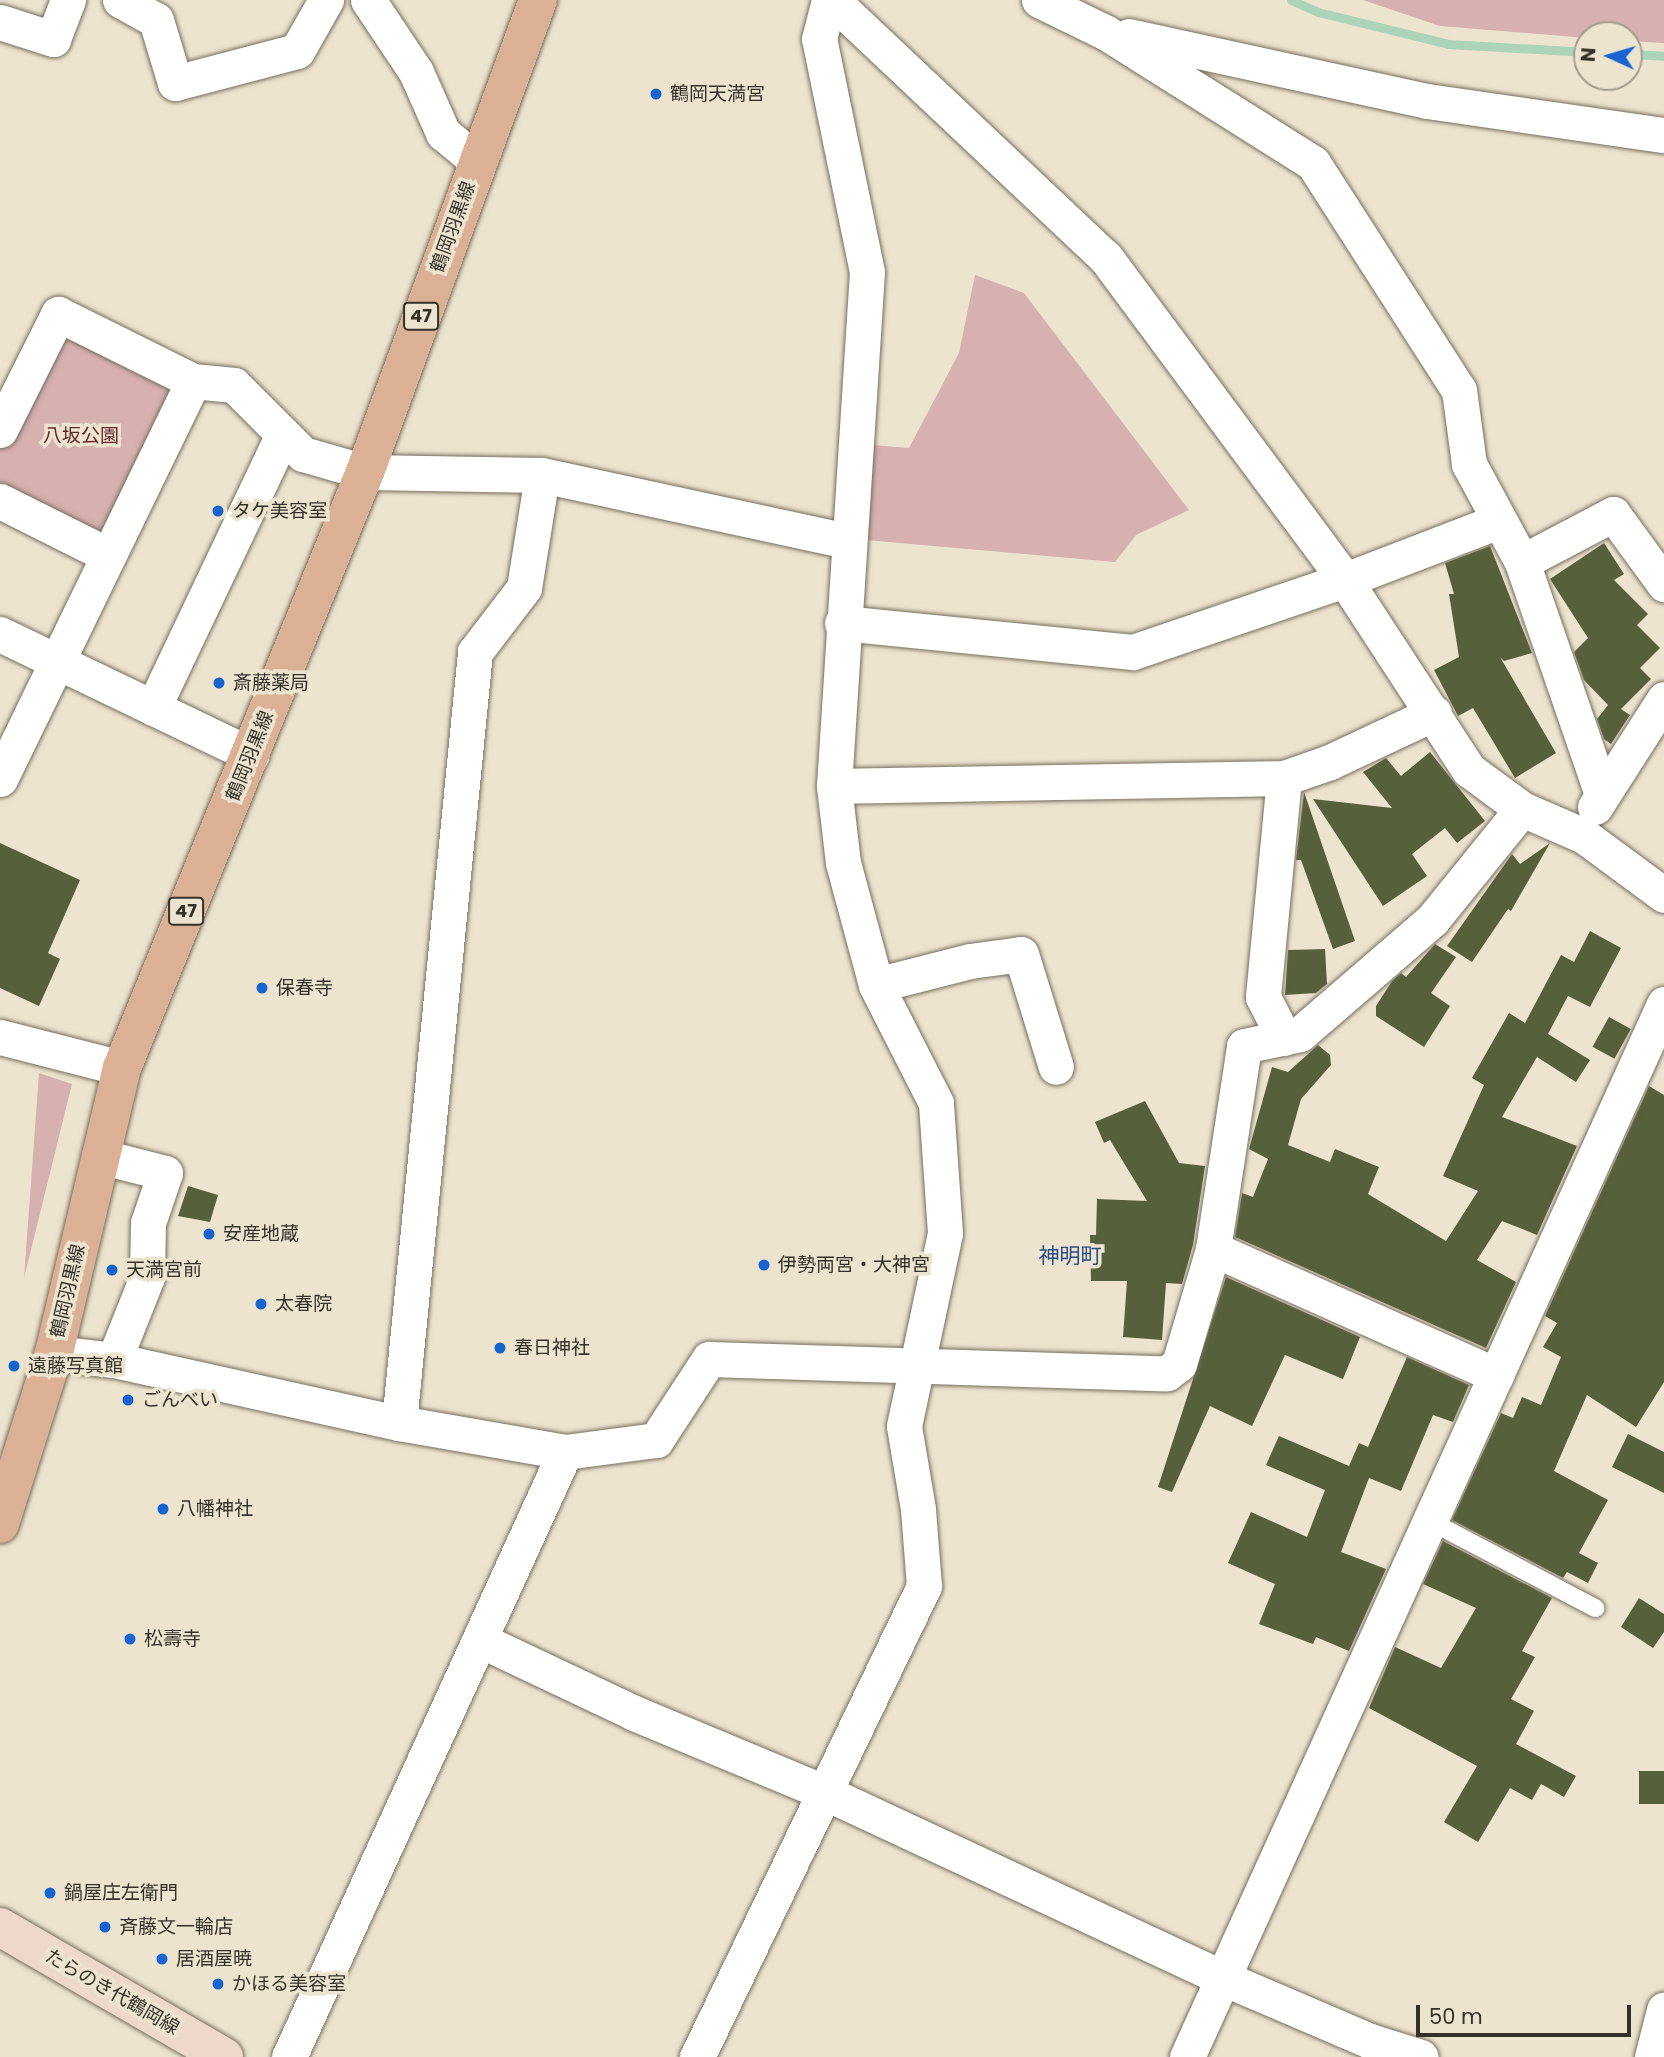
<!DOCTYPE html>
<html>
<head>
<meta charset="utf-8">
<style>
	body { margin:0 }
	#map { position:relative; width:1664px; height:2057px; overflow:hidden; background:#ede4d0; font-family:Poppins,"Noto Sans JP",sans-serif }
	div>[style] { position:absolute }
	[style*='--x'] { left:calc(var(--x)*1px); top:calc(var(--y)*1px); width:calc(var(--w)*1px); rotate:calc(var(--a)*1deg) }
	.green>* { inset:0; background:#d7b0b0 }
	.stream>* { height:9px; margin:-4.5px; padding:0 4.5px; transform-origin:4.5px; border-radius:4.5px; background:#acd4b9 }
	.building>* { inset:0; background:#56603b; transform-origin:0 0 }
	.roads { filter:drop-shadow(0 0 2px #776e5c) drop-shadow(0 0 2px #776e5c) }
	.lane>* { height:18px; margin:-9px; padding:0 9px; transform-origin:9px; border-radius:9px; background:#fff }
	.street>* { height:35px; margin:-17.5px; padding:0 17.5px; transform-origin:17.5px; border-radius:17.5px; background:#fff }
	.secondary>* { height:38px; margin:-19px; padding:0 19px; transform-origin:19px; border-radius:19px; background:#edd8ca }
	.primary>* { height:38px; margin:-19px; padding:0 19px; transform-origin:19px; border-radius:19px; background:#dbb095 }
	.dots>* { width:19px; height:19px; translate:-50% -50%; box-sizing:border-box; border:4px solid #ede4d0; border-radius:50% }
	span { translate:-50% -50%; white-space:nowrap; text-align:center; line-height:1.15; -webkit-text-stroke:7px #ede4d0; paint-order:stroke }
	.shield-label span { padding:2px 5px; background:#ede4d0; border:2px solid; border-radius:5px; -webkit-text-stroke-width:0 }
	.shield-label { font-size:18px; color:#343129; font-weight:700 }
	.poi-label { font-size:19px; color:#343129 }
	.left { translate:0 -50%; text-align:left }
	.street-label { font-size:19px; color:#343129 }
	.park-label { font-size:19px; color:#64282d }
	.neighbourhood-label { font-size:21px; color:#294d83 }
	.north { position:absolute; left:1573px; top:21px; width:70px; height:70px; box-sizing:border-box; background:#ede4d0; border:2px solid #a39c8d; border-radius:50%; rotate:274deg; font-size:19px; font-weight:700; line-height:28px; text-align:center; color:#343129 }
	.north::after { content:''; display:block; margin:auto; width:24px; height:32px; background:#1864cf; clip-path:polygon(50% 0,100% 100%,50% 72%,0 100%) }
	.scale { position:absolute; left:1416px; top:2005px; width:215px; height:32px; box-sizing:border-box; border:4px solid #343129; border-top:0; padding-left:9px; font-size:21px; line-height:24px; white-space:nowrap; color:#343129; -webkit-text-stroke:5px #ede4d0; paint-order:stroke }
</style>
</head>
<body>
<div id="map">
	<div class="green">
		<i style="clip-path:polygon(1363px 0,1664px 0,1664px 43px,1629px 41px,1629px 35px,1587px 38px,1440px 26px)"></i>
		<i style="clip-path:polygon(975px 275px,1024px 293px,1189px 510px,1136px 535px,1115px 562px,866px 540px,872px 445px,909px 448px,959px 353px)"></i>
		<i style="clip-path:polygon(61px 324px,180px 386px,104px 545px,0 494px,0 450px)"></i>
		<i style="clip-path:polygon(39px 1073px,72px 1084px,24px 1278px)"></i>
	</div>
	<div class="stream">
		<i style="--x:1291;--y:0;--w:30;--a:24"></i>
		<i style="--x:1318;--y:12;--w:134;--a:13.8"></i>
		<i style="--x:1448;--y:44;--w:139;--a:3.3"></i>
		<i style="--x:1629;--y:54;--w:35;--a:3"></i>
	</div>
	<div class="building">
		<i style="clip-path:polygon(1604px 543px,1624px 574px,1614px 580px,1648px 614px,1637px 625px,1660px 648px,1640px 668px,1651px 679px,1621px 709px,1630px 715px,1611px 744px,1604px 739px,1597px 719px,1608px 705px,1584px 680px,1574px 652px,1588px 638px,1550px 579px)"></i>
		<i style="clip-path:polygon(1490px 546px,1532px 653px,1504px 661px,1500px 657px,1556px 753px,1515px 778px,1473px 708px,1458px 716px,1434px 670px,1459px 657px,1449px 594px,1454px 594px,1445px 563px)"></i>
		<i style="clip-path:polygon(1430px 752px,1485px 821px,1457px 843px,1445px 828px,1412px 854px,1427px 876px,1383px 906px,1313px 799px,1392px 808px,1363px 772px,1386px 758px,1401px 776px)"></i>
		<i style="clip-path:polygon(1304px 792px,1355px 941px,1333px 949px,1301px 860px,1296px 860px)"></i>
		<i style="clip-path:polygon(0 843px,80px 880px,48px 953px,60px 959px,39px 1006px,0 988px)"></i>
		<i style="clip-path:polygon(1550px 843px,1511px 911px,1508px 909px,1472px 962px,1447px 946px,1512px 854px,1520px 864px)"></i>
		<i style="clip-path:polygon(1590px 931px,1621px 948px,1590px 1007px,1568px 996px,1548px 1034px,1590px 1060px,1576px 1082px,1537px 1057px,1502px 1117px,1577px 1146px,1537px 1235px,1502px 1221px,1477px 1260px,1516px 1282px,1486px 1348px,1235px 1237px,1242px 1193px,1253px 1197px,1268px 1159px,1249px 1149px,1272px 1067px,1288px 1072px,1318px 1045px,1330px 1055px,1331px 1065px,1301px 1099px,1288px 1145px,1330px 1162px,1335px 1149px,1379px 1167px,1368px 1194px,1446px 1241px,1478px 1191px,1443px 1176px,1484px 1085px,1472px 1078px,1509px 1013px,1525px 1023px,1561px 955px,1574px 962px)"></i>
		<i style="clip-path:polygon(1435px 944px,1456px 957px,1431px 993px,1450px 1006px,1424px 1047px,1376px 1016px,1376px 1006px,1392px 981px,1401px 973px,1406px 977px)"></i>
		<i style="clip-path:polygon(1325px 949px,1327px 984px,1316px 993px,1285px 995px,1288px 950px)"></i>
		<i style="left:1609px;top:1017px;width:25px;height:34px;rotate:29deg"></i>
		<i style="clip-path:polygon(1649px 1086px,1664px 1095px,1664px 1382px,1636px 1427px,1587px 1395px,1554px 1471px,1608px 1500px,1579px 1553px,1598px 1563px,1588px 1583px,1567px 1572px,1563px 1578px,1452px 1520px,1501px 1413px,1513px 1418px,1522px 1397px,1541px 1405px,1561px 1357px,1543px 1347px,1557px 1323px,1545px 1316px)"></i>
		<i style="clip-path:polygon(1145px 1101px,1179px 1163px,1205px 1166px,1193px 1245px,1182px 1284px,1166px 1283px,1162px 1340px,1123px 1337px,1127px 1281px,1091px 1281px,1090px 1235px,1096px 1235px,1097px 1199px,1147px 1201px,1110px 1140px,1104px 1143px,1095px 1122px)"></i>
		<i style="clip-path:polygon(188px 1186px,218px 1195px,210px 1222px,178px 1216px)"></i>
		<i style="clip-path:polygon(1226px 1277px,1360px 1337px,1343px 1379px,1285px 1355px,1252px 1426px,1210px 1406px,1172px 1492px,1158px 1487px)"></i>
		<i style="clip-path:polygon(1407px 1357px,1469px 1385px,1453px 1422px,1433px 1415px,1401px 1491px,1369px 1478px,1341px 1552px,1386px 1569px,1349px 1651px,1316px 1637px,1313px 1644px,1259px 1624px,1275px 1584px,1228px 1563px,1251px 1512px,1307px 1537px,1325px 1490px,1266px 1465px,1279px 1436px,1349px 1466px,1359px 1443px,1368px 1447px)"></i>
		<i style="clip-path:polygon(1628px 1434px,1664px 1452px,1664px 1493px,1612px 1467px)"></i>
		<i style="clip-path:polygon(1443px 1541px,1552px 1598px,1522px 1651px,1535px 1657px,1511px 1699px,1534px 1711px,1516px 1744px,1576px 1776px,1564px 1797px,1541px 1784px,1532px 1800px,1510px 1788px,1478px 1842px,1444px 1822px,1477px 1766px,1369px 1708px,1395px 1647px,1441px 1668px,1476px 1608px,1423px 1584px)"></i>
		<i style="clip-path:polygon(1639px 1598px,1664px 1614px,1664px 1632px,1653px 1648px,1621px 1627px)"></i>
		<i style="left:1639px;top:1771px;width:25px;height:33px"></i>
	</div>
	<div class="roads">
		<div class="lane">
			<i style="--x:1430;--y:1521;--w:187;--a:27.8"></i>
		</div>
		<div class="street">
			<i style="--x:120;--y:0;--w:41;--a:29.1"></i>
			<i style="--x:156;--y:20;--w:66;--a:73.2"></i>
			<i style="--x:175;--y:83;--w:126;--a:-14.7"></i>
			<i style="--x:297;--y:51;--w:59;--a:-60.4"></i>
			<i style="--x:368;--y:0;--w:87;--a:56.3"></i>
			<i style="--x:416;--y:72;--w:67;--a:66.1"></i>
			<i style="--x:443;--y:133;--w:44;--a:39.5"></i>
			<i style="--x:832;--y:0;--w:376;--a:43.3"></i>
			<i style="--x:1106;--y:258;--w:401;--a:53.4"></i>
			<i style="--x:1345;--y:580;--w:227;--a:56.9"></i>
			<i style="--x:1469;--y:770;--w:66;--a:36.3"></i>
			<i style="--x:1522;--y:809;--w:68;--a:23.5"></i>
			<i style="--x:1584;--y:836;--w:99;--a:36.4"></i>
			<i style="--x:1039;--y:0;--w:73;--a:25.9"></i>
			<i style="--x:1105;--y:32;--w:246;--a:32.2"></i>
			<i style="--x:1313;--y:163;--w:270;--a:57.3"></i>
			<i style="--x:1459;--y:390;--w:75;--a:82.3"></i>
			<i style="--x:1469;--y:464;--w:111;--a:61.6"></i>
			<i style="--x:1522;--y:562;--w:243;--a:71"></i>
			<i style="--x:0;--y:22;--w:56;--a:17.8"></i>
			<i style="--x:53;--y:39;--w:42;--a:-69"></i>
			<i style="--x:1129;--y:36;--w:305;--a:12.3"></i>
			<i style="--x:1427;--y:101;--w:239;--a:8.2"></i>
			<i style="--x:0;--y:430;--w:130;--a:-63.4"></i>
			<i style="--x:58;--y:314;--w:151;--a:26.4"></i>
			<i style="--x:193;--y:381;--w:41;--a:5.6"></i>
			<i style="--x:234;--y:385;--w:98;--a:45"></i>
			<i style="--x:303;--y:454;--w:65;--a:16.2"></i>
			<i style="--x:365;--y:472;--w:177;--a:1"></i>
			<i style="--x:542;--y:475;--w:312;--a:12.2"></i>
			<i style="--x:0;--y:501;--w:121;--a:26.6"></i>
			<i style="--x:1522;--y:562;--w:103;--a:-27.8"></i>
			<i style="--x:1613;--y:514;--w:87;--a:53.9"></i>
			<i style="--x:842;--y:623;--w:292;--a:5.7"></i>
			<i style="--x:1133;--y:652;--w:224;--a:-18.8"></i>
			<i style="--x:1345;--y:580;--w:165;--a:-21"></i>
			<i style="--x:0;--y:634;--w:279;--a:25.7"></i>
			<i style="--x:153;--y:708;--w:303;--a:-64.6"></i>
			<i style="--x:1284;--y:778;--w:49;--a:-19.2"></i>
			<i style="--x:1330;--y:762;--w:115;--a:-25.2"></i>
			<i style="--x:0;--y:779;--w:442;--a:-64.1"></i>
			<i style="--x:834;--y:786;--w:450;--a:-1"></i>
			<i style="--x:1284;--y:778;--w:220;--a:95.5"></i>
			<i style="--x:1263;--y:997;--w:46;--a:62.9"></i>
			<i style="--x:1595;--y:807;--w:128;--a:-57.4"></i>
			<i style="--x:876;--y:985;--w:97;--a:-14.3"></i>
			<i style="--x:970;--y:961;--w:51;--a:-7.8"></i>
			<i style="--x:1021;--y:954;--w:118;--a:72.8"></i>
			<i style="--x:0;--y:1037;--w:126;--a:14.3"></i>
			<i style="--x:99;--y:1156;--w:68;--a:14.4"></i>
			<i style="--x:165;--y:1173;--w:53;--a:108.8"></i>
			<i style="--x:148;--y:1223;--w:54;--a:91.1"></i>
			<i style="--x:147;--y:1277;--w:89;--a:111.7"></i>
			<i style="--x:1213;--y:1249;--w:310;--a:24"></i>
			<i style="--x:54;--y:1353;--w:60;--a:6.7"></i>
			<i style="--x:114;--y:1360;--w:292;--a:12.5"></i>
			<i style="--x:399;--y:1423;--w:169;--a:9.9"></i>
			<i style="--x:565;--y:1452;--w:92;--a:-7.5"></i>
			<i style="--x:656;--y:1440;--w:97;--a:-56.8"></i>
			<i style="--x:709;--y:1359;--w:458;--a:1.8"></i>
			<i style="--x:1167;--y:1373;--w:15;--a:-37"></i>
			<i style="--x:1179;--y:1364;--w:120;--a:-73.5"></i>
			<i style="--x:1213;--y:1249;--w:205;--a:-81.3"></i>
			<i style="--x:1244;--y:1046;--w:57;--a:-12.1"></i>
			<i style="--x:1300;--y:1034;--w:176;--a:-40.8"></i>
			<i style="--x:1433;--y:919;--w:141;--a:-51"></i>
			<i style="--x:399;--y:1423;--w:775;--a:-84.37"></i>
			<i style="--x:475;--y:652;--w:81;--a:-52.6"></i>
			<i style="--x:524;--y:588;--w:114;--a:-80.9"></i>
			<i style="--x:482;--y:1641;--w:168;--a:25.3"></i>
			<i style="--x:634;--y:1713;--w:206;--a:22.6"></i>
			<i style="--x:824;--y:1792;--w:440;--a:25"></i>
			<i style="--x:1223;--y:1978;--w:160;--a:23.2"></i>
			<i style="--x:1370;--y:2041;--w:53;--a:17.4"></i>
			<i style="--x:289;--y:2057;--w:665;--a:-65.48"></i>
			<i style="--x:697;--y:2057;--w:523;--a:-64.27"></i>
			<i style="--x:924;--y:1586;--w:77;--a:-94.5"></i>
			<i style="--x:918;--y:1509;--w:84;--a:-99.6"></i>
			<i style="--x:904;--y:1426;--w:197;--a:-78"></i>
			<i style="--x:945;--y:1233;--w:130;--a:-94"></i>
			<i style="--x:936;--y:1103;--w:132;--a:-117"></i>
			<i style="--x:876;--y:985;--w:126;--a:-105.1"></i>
			<i style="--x:843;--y:863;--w:78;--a:-96.7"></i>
			<i style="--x:834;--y:786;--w:515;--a:-86.33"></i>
			<i style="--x:867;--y:272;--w:238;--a:-101.6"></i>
			<i style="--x:819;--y:39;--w:40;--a:-75.6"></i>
			<i style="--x:1187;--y:2057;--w:1156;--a:-65.63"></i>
			<i style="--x:1652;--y:2057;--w:49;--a:-75.7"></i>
		</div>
		<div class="secondary">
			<i style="--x:0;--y:1927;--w:259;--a:30.1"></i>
		</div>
		<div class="primary">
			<i style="--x:0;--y:1524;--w:179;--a:-72.5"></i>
			<i style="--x:54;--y:1353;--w:293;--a:-76.6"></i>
			<i style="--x:122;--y:1068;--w:644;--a:-67.82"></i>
			<i style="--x:365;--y:472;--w:503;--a:-69.87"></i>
		</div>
	</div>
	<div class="dots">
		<i style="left:656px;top:94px;background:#1864cf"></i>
		<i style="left:218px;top:511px;background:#1864cf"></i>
		<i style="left:219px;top:683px;background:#1864cf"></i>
		<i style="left:262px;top:988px;background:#1864cf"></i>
		<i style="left:209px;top:1234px;background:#1864cf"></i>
		<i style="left:764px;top:1265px;background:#1864cf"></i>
		<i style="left:112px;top:1270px;background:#1864cf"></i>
		<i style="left:261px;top:1304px;background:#1864cf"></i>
		<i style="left:500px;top:1348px;background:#1864cf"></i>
		<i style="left:14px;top:1366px;background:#1864cf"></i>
		<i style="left:128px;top:1400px;background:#1864cf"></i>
		<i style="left:163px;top:1509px;background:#1864cf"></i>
		<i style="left:130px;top:1639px;background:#1864cf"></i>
		<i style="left:50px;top:1893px;background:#1864cf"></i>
		<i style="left:105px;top:1927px;background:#1864cf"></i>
		<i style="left:162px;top:1959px;background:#1864cf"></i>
		<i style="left:218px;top:1984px;background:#1864cf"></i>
	</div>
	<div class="shield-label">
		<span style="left:421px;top:316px">47</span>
		<span style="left:186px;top:911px">47</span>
	</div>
	<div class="poi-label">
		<span class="left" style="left:670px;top:94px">鶴岡天満宮</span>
		<span class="left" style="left:232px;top:511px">タケ美容室</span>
		<span class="left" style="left:233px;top:683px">斎藤薬局</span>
		<span class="left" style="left:276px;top:988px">保春寺</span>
		<span class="left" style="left:223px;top:1234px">安産地蔵</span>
		<span class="left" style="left:778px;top:1265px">伊勢両宮・大神宮</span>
		<span class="left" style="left:126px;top:1270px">天満宮前</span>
		<span class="left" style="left:275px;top:1304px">太春院</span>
		<span class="left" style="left:514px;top:1348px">春日神社</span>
		<span class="left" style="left:28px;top:1366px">遠藤写真館</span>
		<span class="left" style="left:142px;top:1400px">ごんべい</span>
		<span class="left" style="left:177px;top:1509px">八幡神社</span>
		<span class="left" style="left:144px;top:1639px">松壽寺</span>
		<span class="left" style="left:64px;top:1893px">鍋屋庄左衛門</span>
		<span class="left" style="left:119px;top:1927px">斉藤文一輪店</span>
		<span class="left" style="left:176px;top:1959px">居酒屋暁</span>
		<span class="left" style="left:232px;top:1984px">かほる美容室</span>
	</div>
	<div class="street-label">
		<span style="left:453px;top:227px;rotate:-70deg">鶴岡羽黒線</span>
		<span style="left:250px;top:756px;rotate:-68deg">鶴岡羽黒線</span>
		<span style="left:68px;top:1291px;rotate:-77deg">鶴岡羽黒線</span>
		<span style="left:112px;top:1992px;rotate:30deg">たらのき代鶴岡線</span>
	</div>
	<div class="park-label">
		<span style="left:81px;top:436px">八坂公園</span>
	</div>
	<div class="neighbourhood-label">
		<span style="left:1070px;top:1256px">神明町</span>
	</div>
	<div class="north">N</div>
	<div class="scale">50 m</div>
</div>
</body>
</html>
